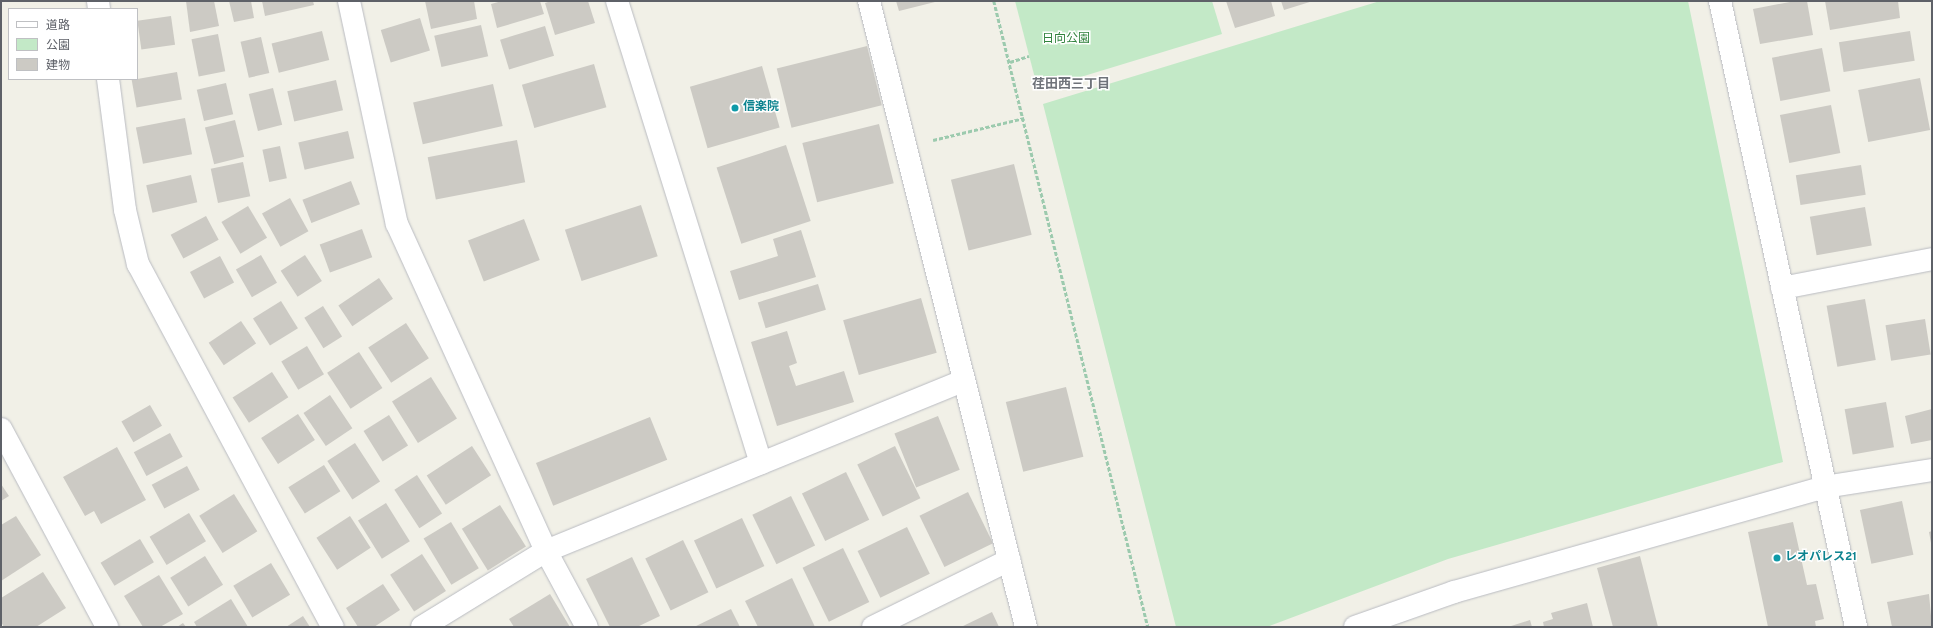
<!DOCTYPE html>
<html>
<head>
<meta charset="utf-8">
<style>
	body { margin:0 }
	#map { position:relative; width:1933px; height:628px; overflow:hidden; background:#f1f0e7; font-family:Overpass,"Noto Sans JP",sans-serif }
	div>[style] { position:absolute }
	[style*='--x'] { left:calc(var(--x)*1px); top:calc(var(--y)*1px); width:calc(var(--w)*1px); rotate:calc(var(--a)*1deg) }
	.green>* { inset:0; background:#c3e9c7 }
	.building>* { inset:0; background:#cccac4; transform-origin:0 0 }
	.path>* { height:2.5px; margin-top:-1.25px; transform-origin:0; background:repeating-linear-gradient(90deg,#9ccaae 0 4px,transparent 0 6px) }
	.roads { filter:drop-shadow(0 0 1px #b9bbc1) drop-shadow(0 0 1px #b9bbc1) }
	.minor>* { height:22px; margin:-11px; padding:0 11px; transform-origin:11px; border-radius:11px; background:#fff }
	.dots>* { width:11px; height:11px; translate:-50% -50%; box-sizing:border-box; border:2px solid #fff; border-radius:50% }
	span { translate:-50% -50%; white-space:nowrap; text-align:center; line-height:1.15; -webkit-text-stroke:3px #fff; paint-order:stroke }
	.park-label { font-size:12px; color:#31833e }
	.culture-label { font-size:12px; color:#0d838f; font-weight:700 }
	.left { translate:0 -50%; text-align:left }
	.neighbourhood-label { font-size:13px; color:#6f737a; font-weight:700 }
	.frame { position:absolute; inset:0; border:2px solid #5e6168; pointer-events:none }
	.legend { position:absolute; left:8px; top:8px; width:130px; height:72px; box-sizing:border-box; background:#fff; border:1px solid #bfc0c3; margin:0; padding:5px 7px; list-style:none; font-size:12px; color:#5e6168 }
	.legend li { display:flex; align-items:center; gap:8px; height:20px }
	.legend b { width:20px; border:1px solid #bfc0c3 }
</style>
</head>
<body>
<div id="map">
	<div class="green">
		<i style="clip-path:polygon(1015px 1px,1212px 1px,1222px 34px,1038px 90px)"></i>
		<i style="clip-path:polygon(1380px 1px,1688px 1px,1783px 462px,1448px 559px,1267px 627px,1176px 627px,1043px 104px)"></i>
	</div>
	<div class="building">
		<i style="clip-path:polygon(186px 1px,214px 1px,219px 26px,190px 32px)"></i>
		<i style="clip-path:polygon(229px 1px,251px 1px,254px 18px,234px 22px)"></i>
		<i style="clip-path:polygon(262px 1px,313px 1px,314px 5px,265px 16px)"></i>
		<i style="clip-path:polygon(425px 1px,474px 1px,477px 19px,431px 29px)"></i>
		<i style="clip-path:polygon(502px 1px,540px 1px,544px 14px,497px 28px,491px 4px)"></i>
		<i style="clip-path:polygon(551px 1px,588px 1px,595px 23px,555px 35px,545px 3px)"></i>
		<i style="clip-path:polygon(896px 1px,935px 1px,935px 2px,899px 11px)"></i>
		<i style="clip-path:polygon(1226px 1px,1271px 1px,1275px 16px,1235px 28px)"></i>
		<i style="clip-path:polygon(1281px 1px,1313px 1px,1284px 10px)"></i>
		<i style="clip-path:polygon(1795px 1px,1807px 1px,1813px 35px,1760px 44px,1753px 9px)"></i>
		<i style="clip-path:polygon(1825px 1px,1898px 1px,1900px 18px,1830px 30px)"></i>
		<i style="left:171px;top:16px;width:29px;height:34px;rotate:82deg"></i>
		<i style="left:420px;top:18px;width:34px;height:41px;rotate:73deg"></i>
		<i style="left:481px;top:25px;width:32px;height:48px;rotate:77deg"></i>
		<i style="left:545px;top:26px;width:31px;height:47px;rotate:73deg"></i>
		<i style="left:322px;top:31px;width:30px;height:52px;rotate:76deg"></i>
		<i style="left:1910px;top:31px;width:30px;height:72px;rotate:81deg"></i>
		<i style="left:218px;top:34px;width:38px;height:27px;rotate:79deg"></i>
		<i style="left:261px;top:37px;width:37px;height:21px;rotate:77deg"></i>
		<i style="left:867px;top:46px;width:61px;height:93px;rotate:76deg"></i>
		<i style="left:1822px;top:48px;width:44px;height:51px;rotate:79deg"></i>
		<i style="left:594px;top:64px;width:45px;height:75px;rotate:74deg"></i>
		<i style="left:762px;top:66px;width:64px;height:75px;rotate:74deg"></i>
		<i style="left:177px;top:72px;width:28px;height:46px;rotate:80deg"></i>
		<i style="left:1920px;top:78px;width:53px;height:63px;rotate:79deg"></i>
		<i style="left:336px;top:80px;width:31px;height:50px;rotate:77deg"></i>
		<i style="left:226px;top:83px;width:32px;height:30px;rotate:77deg"></i>
		<i style="left:493px;top:84px;width:43px;height:82px;rotate:77deg"></i>
		<i style="left:273px;top:88px;width:38px;height:25px;rotate:76deg"></i>
		<i style="left:1831px;top:105px;width:49px;height:52px;rotate:79deg"></i>
		<i style="left:185px;top:118px;width:37px;height:50px;rotate:79deg"></i>
		<i style="left:235px;top:120px;width:38px;height:31px;rotate:76deg"></i>
		<i style="left:879px;top:124px;width:61px;height:79px;rotate:76deg"></i>
		<i style="left:348px;top:131px;width:28px;height:51px;rotate:77deg"></i>
		<i style="left:517px;top:140px;width:43px;height:91px;rotate:79deg"></i>
		<i style="left:786px;top:145px;width:80px;height:73px;rotate:72deg"></i>
		<i style="left:280px;top:146px;width:33px;height:18px;rotate:78deg"></i>
		<i style="left:243px;top:162px;width:35px;height:33px;rotate:78deg"></i>
		<i style="left:1014px;top:164px;width:73px;height:65px;rotate:76deg"></i>
		<i style="left:1861px;top:165px;width:30px;height:66px;rotate:81deg"></i>
		<i style="left:191px;top:175px;width:28px;height:46px;rotate:77deg"></i>
		<i style="left:351px;top:181px;width:25px;height:52px;rotate:69deg"></i>
		<i style="left:290px;top:198px;width:38px;height:32px;rotate:61deg"></i>
		<i style="left:641px;top:205px;width:54px;height:80px;rotate:72deg"></i>
		<i style="left:248px;top:206px;width:37px;height:31px;rotate:59deg"></i>
		<i style="left:1865px;top:207px;width:39px;height:56px;rotate:80deg"></i>
		<i style="left:206px;top:216px;width:27px;height:40px;rotate:62deg"></i>
		<i style="left:524px;top:219px;width:44px;height:60px;rotate:69deg"></i>
		<i style="left:362px;top:229px;width:30px;height:45px;rotate:70deg"></i>
		<i style="clip-path:polygon(801px 230px,816px 277px,739px 300px,730px 271px,778px 256px,773px 239px)"></i>
		<i style="left:261px;top:255px;width:32px;height:29px;rotate:60deg"></i>
		<i style="left:305px;top:255px;width:31px;height:29px;rotate:57deg"></i>
		<i style="left:220px;top:256px;width:30px;height:34px;rotate:62deg"></i>
		<i style="left:379px;top:278px;width:25px;height:49px;rotate:56deg"></i>
		<i style="left:818px;top:284px;width:27px;height:63px;rotate:73deg"></i>
		<i style="left:921px;top:298px;width:57px;height:81px;rotate:74deg"></i>
		<i style="left:1865px;top:299px;width:62px;height:39px;rotate:80deg"></i>
		<i style="left:281px;top:301px;width:32px;height:33px;rotate:58deg"></i>
		<i style="left:323px;top:306px;width:36px;height:22px;rotate:58deg"></i>
		<i style="left:1925px;top:319px;width:36px;height:40px;rotate:81deg"></i>
		<i style="left:241px;top:321px;width:27px;height:39px;rotate:56deg"></i>
		<i style="left:406px;top:323px;width:42px;height:45px;rotate:57deg"></i>
		<i style="clip-path:polygon(787px 331px,797px 363px,789px 366px,796px 386px,844px 371px,854px 402px,777px 426px,751px 342px)"></i>
		<i style="left:307px;top:346px;width:33px;height:30px;rotate:59deg"></i>
		<i style="left:359px;top:352px;width:43px;height:38px;rotate:57deg"></i>
		<i style="left:272px;top:372px;width:30px;height:47px;rotate:57deg"></i>
		<i style="left:431px;top:377px;width:49px;height:46px;rotate:58deg"></i>
		<i style="left:1066px;top:387px;width:72px;height:62px;rotate:76deg"></i>
		<i style="left:330px;top:395px;width:40px;height:32px;rotate:56deg"></i>
		<i style="left:1886px;top:402px;width:46px;height:42px;rotate:80deg"></i>
		<i style="left:150px;top:405px;width:24px;height:33px;rotate:60deg"></i>
		<i style="clip-path:polygon(1932px 409px,1932px 440px,1911px 444px,1905px 416px)"></i>
		<i style="left:298px;top:414px;width:31px;height:44px;rotate:57deg"></i>
		<i style="left:389px;top:415px;width:36px;height:30px;rotate:58deg"></i>
		<i style="left:938px;top:416px;width:58px;height:47px;rotate:68deg"></i>
		<i style="left:650px;top:417px;width:46px;height:123px;rotate:68deg"></i>
		<i style="left:170px;top:433px;width:27px;height:41px;rotate:62deg"></i>
		<i style="left:355px;top:443px;width:46px;height:33px;rotate:57deg"></i>
		<i style="left:472px;top:446px;width:35px;height:54px;rotate:57deg"></i>
		<i style="left:895px;top:446px;width:58px;height:42px;rotate:64deg"></i>
		<i style="clip-path:polygon(117px 447px,146px 500px,101px 524px,94px 511px,85px 516px,63px 477px)"></i>
		<i style="left:324px;top:465px;width:31px;height:42px;rotate:58deg"></i>
		<i style="left:187px;top:466px;width:27px;height:40px;rotate:62deg"></i>
		<i style="left:846px;top:472px;width:53px;height:49px;rotate:64deg"></i>
		<i style="left:417px;top:475px;width:46px;height:27px;rotate:57deg"></i>
		<i style="clip-path:polygon(1px 484px,9px 496px,1px 501px)"></i>
		<i style="left:968px;top:492px;width:57px;height:54px;rotate:64deg"></i>
		<i style="left:234px;top:494px;width:44px;height:41px;rotate:58deg"></i>
		<i style="left:791px;top:496px;width:55px;height:43px;rotate:64deg"></i>
		<i style="left:1902px;top:501px;width:55px;height:43px;rotate:78deg"></i>
		<i style="left:386px;top:503px;width:45px;height:33px;rotate:58deg"></i>
		<i style="left:500px;top:505px;width:49px;height:45px;rotate:58deg"></i>
		<i style="left:189px;top:513px;width:33px;height:46px;rotate:59deg"></i>
		<i style="clip-path:polygon(16px 516px,41px 555px,1px 581px,1px 525px)"></i>
		<i style="left:350px;top:516px;width:38px;height:40px;rotate:57deg"></i>
		<i style="left:742px;top:518px;width:53px;height:53px;rotate:65deg"></i>
		<i style="left:451px;top:522px;width:54px;height:32px;rotate:59deg"></i>
		<i style="clip-path:polygon(1793px 522px,1807px 585px,1816px 584px,1824px 619px,1815px 621px,1816px 627px,1768px 627px,1748px 532px)"></i>
		<i style="left:907px;top:527px;width:52px;height:55px;rotate:64deg"></i>
		<i style="clip-path:polygon(1932px 531px,1932px 543px,1931px 543px,1929px 532px)"></i>
		<i style="left:140px;top:539px;width:27px;height:46px;rotate:59deg"></i>
		<i style="left:683px;top:540px;width:58px;height:42px;rotate:64deg"></i>
		<i style="left:843px;top:548px;width:60px;height:45px;rotate:64deg"></i>
		<i style="left:422px;top:554px;width:44px;height:38px;rotate:57deg"></i>
		<i style="left:205px;top:556px;width:34px;height:41px;rotate:58deg"></i>
		<i style="clip-path:polygon(1640px 556px,1658px 627px,1613px 627px,1597px 568px)"></i>
		<i style="clip-path:polygon(632px 557px,660px 616px,637px 627px,610px 627px,586px 579px)"></i>
		<i style="left:271px;top:563px;width:37px;height:44px;rotate:59deg"></i>
		<i style="clip-path:polygon(43px 572px,66px 608px,36px 627px,4px 627px,1px 622px,1px 598px)"></i>
		<i style="clip-path:polygon(159px 575px,183px 614px,160px 627px,143px 627px,124px 596px)"></i>
		<i style="clip-path:polygon(792px 578px,815px 627px,758px 627px,745px 601px)"></i>
		<i style="clip-path:polygon(383px 584px,400px 610px,374px 627px,358px 627px,346px 608px)"></i>
		<i style="clip-path:polygon(550px 594px,570px 627px,514px 627px,509px 619px)"></i>
		<i style="clip-path:polygon(1929px 594px,1932px 627px,1892px 627px,1887px 602px)"></i>
		<i style="clip-path:polygon(231px 599px,248px 627px,197px 627px,194px 622px)"></i>
		<i style="clip-path:polygon(1587px 603px,1593px 627px,1544px 627px,1543px 622px,1553px 619px,1551px 613px)"></i>
		<i style="clip-path:polygon(731px 609px,740px 627px,694px 627px)"></i>
		<i style="clip-path:polygon(992px 612px,999px 627px,961px 627px)"></i>
		<i style="clip-path:polygon(303px 616px,310px 627px,286px 627px)"></i>
		<i style="clip-path:polygon(1530px 620px,1532px 627px,1508px 627px)"></i>
		<i style="clip-path:polygon(183px 623px,186px 627px,177px 627px)"></i>
	</div>
	<div class="path">
		<i style="--x:994;--y:1;--w:645;--a:76.18"></i>
		<i style="--x:1010;--y:62;--w:20;--a:-18"></i>
		<i style="--x:933;--y:140;--w:94;--a:-13.6"></i>
	</div>
	<div class="roads">
		<div class="minor">
			<i style="--x:98;--y:1;--w:8;--a:83"></i>
			<i style="--x:349;--y:1;--w:228;--a:77.9"></i>
			<i style="--x:397;--y:224;--w:359;--a:65.5"></i>
			<i style="--x:546;--y:551;--w:86;--a:61.7"></i>
			<i style="--x:617;--y:1;--w:484;--a:72.7"></i>
			<i style="--x:869;--y:1;--w:645;--a:75.92"></i>
			<i style="--x:1720;--y:1;--w:641;--a:77.74"></i>
			<i style="--x:108;--y:79;--w:132;--a:82.6"></i>
			<i style="--x:125;--y:210;--w:56;--a:76.5"></i>
			<i style="--x:138;--y:264;--w:412;--a:61.8"></i>
			<i style="--x:1782;--y:288;--w:153;--a:-10.9"></i>
			<i style="--x:1;--y:429;--w:225;--a:61.8"></i>
			<i style="--x:422;--y:627;--w:145;--a:-31.5"></i>
			<i style="--x:546;--y:551;--w:450;--a:-22.2"></i>
			<i style="--x:873;--y:627;--w:152;--a:-26.2"></i>
			<i style="--x:1355;--y:627;--w:105;--a:-19.5"></i>
			<i style="--x:1454;--y:592;--w:386;--a:-15.8"></i>
			<i style="--x:1825;--y:487;--w:108;--a:-9"></i>
		</div>
	</div>
	<div class="dots">
		<i style="left:735px;top:108px;background:#0f9aa8"></i>
		<i style="left:1777px;top:558px;background:#0f9aa8"></i>
	</div>
	<div class="park-label">
		<span style="left:1066px;top:40px">日向公園</span>
	</div>
	<div class="culture-label">
		<span class="left" style="left:743px;top:108px">信楽院</span>
		<span class="left" style="left:1785px;top:558px">レオパレス21</span>
	</div>
	<div class="neighbourhood-label">
		<span style="left:1071px;top:85px">荏田西三丁目</span>
	</div>
	<div class="frame"></div>
	<ul class="legend">
	<li><b style="height:5px;background:#fff"></b>道路</li>
	<li><b style="height:11px;background:#c3e9c7"></b>公園</li>
	<li><b style="height:11px;background:#cccac4"></b>建物</li>
	</ul>
</div>
</body>
</html>
